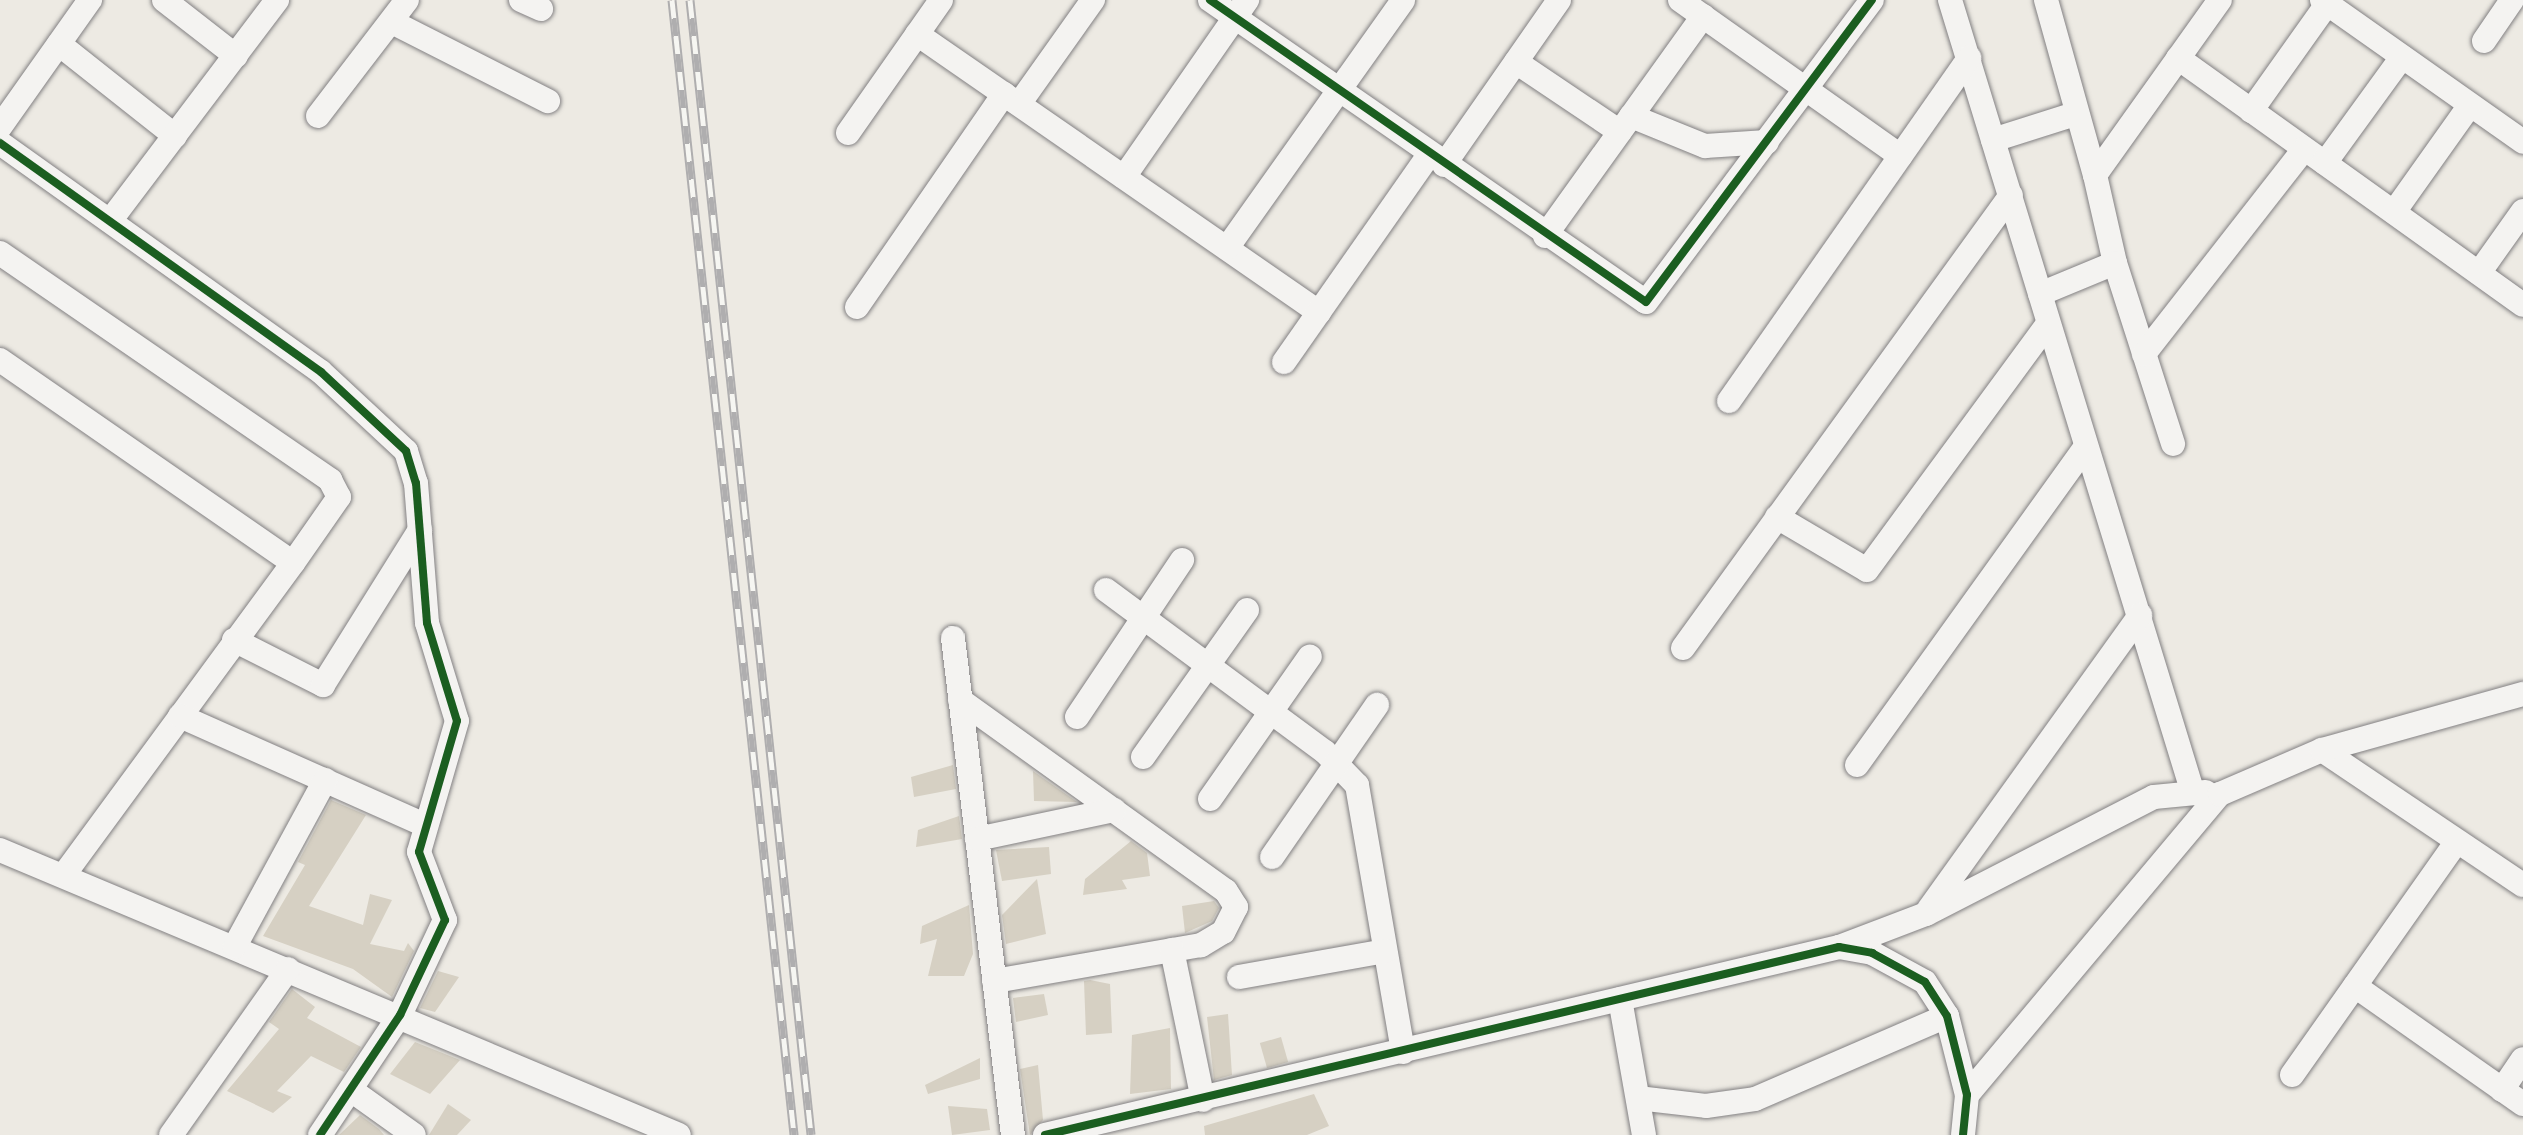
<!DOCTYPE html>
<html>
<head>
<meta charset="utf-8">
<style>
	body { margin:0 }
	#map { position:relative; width:2523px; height:1135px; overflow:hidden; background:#edeae3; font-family:"Balsamiq Sans",sans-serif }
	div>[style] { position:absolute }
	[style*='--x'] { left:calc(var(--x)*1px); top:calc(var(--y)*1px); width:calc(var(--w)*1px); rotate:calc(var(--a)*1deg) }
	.building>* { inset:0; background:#d6d0c3; transform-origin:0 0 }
	.roads { filter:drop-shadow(0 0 2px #828082) drop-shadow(0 0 2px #828082) }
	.minor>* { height:24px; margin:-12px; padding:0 12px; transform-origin:12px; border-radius:12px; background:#f4f3f1 }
	.rail>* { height:9px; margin-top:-4.5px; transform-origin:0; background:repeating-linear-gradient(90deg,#f6f6f2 0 18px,#afaeaf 0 36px); box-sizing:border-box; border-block:2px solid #afaeaf }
	.cycleway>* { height:8px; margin:-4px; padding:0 4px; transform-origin:4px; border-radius:4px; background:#1b5e20 }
	span { translate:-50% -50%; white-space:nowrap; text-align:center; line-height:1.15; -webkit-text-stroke:8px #f6f6f2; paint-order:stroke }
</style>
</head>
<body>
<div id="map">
	<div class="building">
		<i style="clip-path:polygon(953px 765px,956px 789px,914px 797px,911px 777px)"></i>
		<i style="clip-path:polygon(1033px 771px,1077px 802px,1034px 801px)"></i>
		<i style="clip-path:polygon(331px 800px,366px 815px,309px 906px,363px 925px,370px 894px,392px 900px,370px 944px,404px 951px,408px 943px,414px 951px,392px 997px,353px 969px,263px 936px,305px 865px,298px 862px)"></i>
		<i style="clip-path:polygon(959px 816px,962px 839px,916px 847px,918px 830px)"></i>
		<i style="clip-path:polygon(1131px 841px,1147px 853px,1150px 876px,1122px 880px,1127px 889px,1083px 895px,1085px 879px)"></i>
		<i style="clip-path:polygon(1049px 847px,1051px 874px,1002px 881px,996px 850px)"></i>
		<i style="clip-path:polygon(1037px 879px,1046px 934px,1006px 944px,1002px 915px)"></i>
		<i style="clip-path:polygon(1214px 901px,1219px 908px,1212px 921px,1185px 933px,1182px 906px)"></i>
		<i style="clip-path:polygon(969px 905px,973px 954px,964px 976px,928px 976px,937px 939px,920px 944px,922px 926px)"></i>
		<i style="clip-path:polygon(438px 971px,459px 977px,435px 1012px,420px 1008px)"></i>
		<i style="clip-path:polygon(1090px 980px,1110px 984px,1112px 1033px,1086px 1035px,1084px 981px)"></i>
		<i style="clip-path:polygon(292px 989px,315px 1007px,307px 1018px,361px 1047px,344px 1072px,311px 1056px,277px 1091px,292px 1097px,273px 1113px,227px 1091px,279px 1029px,269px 1022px)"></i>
		<i style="clip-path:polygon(1044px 994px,1048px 1015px,1016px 1022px,1013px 998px)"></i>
		<i style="clip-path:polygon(1228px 1014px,1232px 1075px,1214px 1080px,1207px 1017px)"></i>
		<i style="clip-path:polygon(1170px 1028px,1171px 1089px,1130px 1094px,1132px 1035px)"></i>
		<i style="left:1281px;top:1037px;width:26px;height:22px;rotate:74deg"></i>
		<i style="clip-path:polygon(415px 1042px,460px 1060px,430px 1094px,390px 1074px)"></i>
		<i style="clip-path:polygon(980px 1058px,980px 1079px,928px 1094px,925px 1085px)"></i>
		<i style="clip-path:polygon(1038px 1065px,1043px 1120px,1030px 1135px,1020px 1069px)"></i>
		<i style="clip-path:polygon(1314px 1094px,1329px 1126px,1307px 1135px,1205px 1135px,1204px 1126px)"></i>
		<i style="clip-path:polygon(448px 1104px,471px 1120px,457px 1135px,429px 1135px)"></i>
		<i style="clip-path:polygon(948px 1106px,987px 1109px,990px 1130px,952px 1135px)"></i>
		<i style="clip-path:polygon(360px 1115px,379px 1129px,384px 1135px,339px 1135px)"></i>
	</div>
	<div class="roads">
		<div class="minor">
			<i style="--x:164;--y:0;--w:91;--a:37.9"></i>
			<i style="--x:521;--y:0;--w:22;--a:24"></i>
			<i style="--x:1210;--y:0;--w:530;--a:34.71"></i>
			<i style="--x:1646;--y:302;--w:377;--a:-53.2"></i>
			<i style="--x:1680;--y:0;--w:270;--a:35.3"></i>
			<i style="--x:1950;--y:0;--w:826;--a:72.97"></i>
			<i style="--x:2046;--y:0;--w:182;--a:74.4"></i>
			<i style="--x:2322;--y:0;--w:246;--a:35.2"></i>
			<i style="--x:392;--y:22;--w:175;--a:26.9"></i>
			<i style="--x:917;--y:34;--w:489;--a:34.7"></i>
			<i style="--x:2484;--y:41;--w:50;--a:-55.7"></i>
			<i style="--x:59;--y:44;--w:148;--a:38.4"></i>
			<i style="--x:2178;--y:58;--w:424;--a:35.6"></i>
			<i style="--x:1516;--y:62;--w:125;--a:33.9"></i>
			<i style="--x:1019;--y:104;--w:128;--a:-54.6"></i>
			<i style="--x:2251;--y:111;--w:131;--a:-54.6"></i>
			<i style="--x:318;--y:116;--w:146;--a:-52.5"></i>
			<i style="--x:1631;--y:116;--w:80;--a:22.1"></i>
			<i style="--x:1705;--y:146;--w:62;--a:-3.7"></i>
			<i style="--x:0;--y:127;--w:156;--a:-54.7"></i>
			<i style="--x:848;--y:133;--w:162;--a:-55"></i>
			<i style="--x:1993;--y:140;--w:86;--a:-17.6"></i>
			<i style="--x:0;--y:143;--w:394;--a:35.5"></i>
			<i style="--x:321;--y:372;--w:116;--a:42.9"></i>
			<i style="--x:406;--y:451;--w:34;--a:73"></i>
			<i style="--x:416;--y:483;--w:140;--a:85.5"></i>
			<i style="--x:427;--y:623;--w:102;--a:73"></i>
			<i style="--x:457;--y:721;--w:136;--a:106.2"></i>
			<i style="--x:419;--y:852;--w:73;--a:69.1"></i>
			<i style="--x:445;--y:920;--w:105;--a:115.3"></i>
			<i style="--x:400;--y:1015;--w:144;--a:123.7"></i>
			<i style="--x:2325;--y:163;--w:131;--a:-54"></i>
			<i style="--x:1444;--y:165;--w:201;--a:-55.1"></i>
			<i style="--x:1124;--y:177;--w:216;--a:-55.2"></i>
			<i style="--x:2394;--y:212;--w:131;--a:-54.6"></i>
			<i style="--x:110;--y:221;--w:277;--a:-52.9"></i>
			<i style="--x:1545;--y:236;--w:271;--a:-54.3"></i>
			<i style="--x:1227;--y:248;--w:304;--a:-54.6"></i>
			<i style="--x:0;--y:253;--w:401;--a:34.5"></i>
			<i style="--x:330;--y:480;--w:19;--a:62"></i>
			<i style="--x:339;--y:497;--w:80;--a:124.9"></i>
			<i style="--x:2115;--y:263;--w:90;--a:-102.8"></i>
			<i style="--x:2095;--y:175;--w:215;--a:-54.5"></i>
			<i style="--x:2479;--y:273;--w:76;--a:-54.6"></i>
			<i style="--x:2040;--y:294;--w:81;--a:-22.5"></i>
			<i style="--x:2115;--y:263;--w:190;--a:72.2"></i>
			<i style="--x:857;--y:307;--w:259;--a:-55.4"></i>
			<i style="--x:2144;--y:354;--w:260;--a:-52"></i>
			<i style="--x:0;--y:360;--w:356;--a:34.7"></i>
			<i style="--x:293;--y:563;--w:387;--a:126.3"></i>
			<i style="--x:1284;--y:362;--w:253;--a:-55"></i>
			<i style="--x:1729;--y:401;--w:419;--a:-55"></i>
			<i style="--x:1777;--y:517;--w:104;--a:30.5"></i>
			<i style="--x:1867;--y:570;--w:304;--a:-53.7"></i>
			<i style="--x:1106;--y:590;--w:272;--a:36.5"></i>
			<i style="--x:1325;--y:752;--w:46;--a:45.9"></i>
			<i style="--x:1357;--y:785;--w:271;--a:80.2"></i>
			<i style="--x:953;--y:638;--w:501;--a:83.12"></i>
			<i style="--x:234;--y:640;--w:100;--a:26.8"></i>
			<i style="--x:323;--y:685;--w:183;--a:-58"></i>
			<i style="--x:1683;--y:648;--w:559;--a:-54.09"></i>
			<i style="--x:960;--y:700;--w:327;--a:35.7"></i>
			<i style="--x:1226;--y:891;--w:19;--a:58"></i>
			<i style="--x:1236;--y:907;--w:28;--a:117"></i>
			<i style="--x:1223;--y:932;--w:26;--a:149"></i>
			<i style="--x:1201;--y:945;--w:210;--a:170.1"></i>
			<i style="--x:180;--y:716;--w:268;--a:24"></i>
			<i style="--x:1077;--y:717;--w:189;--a:-56.2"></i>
			<i style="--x:2322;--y:750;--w:242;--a:33.9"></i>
			<i style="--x:1143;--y:757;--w:180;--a:-54.7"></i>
			<i style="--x:1857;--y:765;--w:390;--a:-54.3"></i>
			<i style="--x:1210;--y:799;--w:174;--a:-55"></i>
			<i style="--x:977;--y:839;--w:140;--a:-12"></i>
			<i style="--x:0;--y:850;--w:736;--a:22.77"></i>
			<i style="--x:1272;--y:857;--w:185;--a:-55.4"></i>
			<i style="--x:1929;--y:909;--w:362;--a:-54.3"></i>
			<i style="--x:235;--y:946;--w:189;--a:-61.5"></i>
			<i style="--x:1842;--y:946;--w:90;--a:-20.9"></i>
			<i style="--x:1926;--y:914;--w:256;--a:-27.2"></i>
			<i style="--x:2154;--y:797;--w:52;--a:-5.5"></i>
			<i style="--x:1172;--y:950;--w:153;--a:78.3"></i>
			<i style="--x:1239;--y:977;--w:148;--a:-10.1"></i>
			<i style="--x:2355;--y:986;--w:205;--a:35.1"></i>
			<i style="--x:1620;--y:999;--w:138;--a:80"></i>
			<i style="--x:2292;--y:1075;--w:286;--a:-54.8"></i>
			<i style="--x:351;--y:1090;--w:77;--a:35.5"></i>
			<i style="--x:2502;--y:1090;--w:37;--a:-56"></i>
			<i style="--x:1967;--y:1095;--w:393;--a:-50"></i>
			<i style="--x:2220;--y:794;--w:111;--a:-23.3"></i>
			<i style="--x:2322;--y:750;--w:209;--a:-15.6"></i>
			<i style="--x:1638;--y:1098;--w:68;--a:6.7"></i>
			<i style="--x:1706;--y:1106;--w:49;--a:-8.1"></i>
			<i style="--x:1755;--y:1099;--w:209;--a:-23.4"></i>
			<i style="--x:171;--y:1135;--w:203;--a:-54.8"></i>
			<i style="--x:1045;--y:1135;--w:816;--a:-13.32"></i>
			<i style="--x:1839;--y:947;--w:34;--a:10"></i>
			<i style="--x:1872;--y:953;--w:60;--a:28.7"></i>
			<i style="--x:1925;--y:982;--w:40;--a:57.1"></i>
			<i style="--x:1947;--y:1016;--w:81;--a:75.8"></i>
			<i style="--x:1967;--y:1095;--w:40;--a:95.7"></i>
		</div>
	</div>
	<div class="rail">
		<i style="--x:672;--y:0;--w:1142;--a:83.86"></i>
		<i style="--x:690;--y:0;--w:1141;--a:83.91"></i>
	</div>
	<div class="cycleway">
		<i style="--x:1210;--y:0;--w:530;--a:34.71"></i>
		<i style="--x:1646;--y:302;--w:377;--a:-53.2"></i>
		<i style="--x:0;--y:143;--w:394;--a:35.5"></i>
		<i style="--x:321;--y:372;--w:116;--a:42.9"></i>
		<i style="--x:406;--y:451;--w:34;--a:73"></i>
		<i style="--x:416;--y:483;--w:140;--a:85.5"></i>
		<i style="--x:427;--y:623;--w:102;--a:73"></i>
		<i style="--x:457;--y:721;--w:136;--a:106.2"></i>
		<i style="--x:419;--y:852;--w:73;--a:69.1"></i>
		<i style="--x:445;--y:920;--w:105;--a:115.3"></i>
		<i style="--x:400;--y:1015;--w:144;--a:123.7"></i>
		<i style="--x:1045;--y:1135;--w:816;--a:-13.32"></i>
		<i style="--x:1839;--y:947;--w:34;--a:10"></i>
		<i style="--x:1872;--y:953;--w:60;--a:28.7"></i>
		<i style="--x:1925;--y:982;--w:40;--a:57.1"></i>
		<i style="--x:1947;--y:1016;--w:81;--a:75.8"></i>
		<i style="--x:1967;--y:1095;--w:40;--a:95.7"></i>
	</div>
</div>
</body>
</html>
